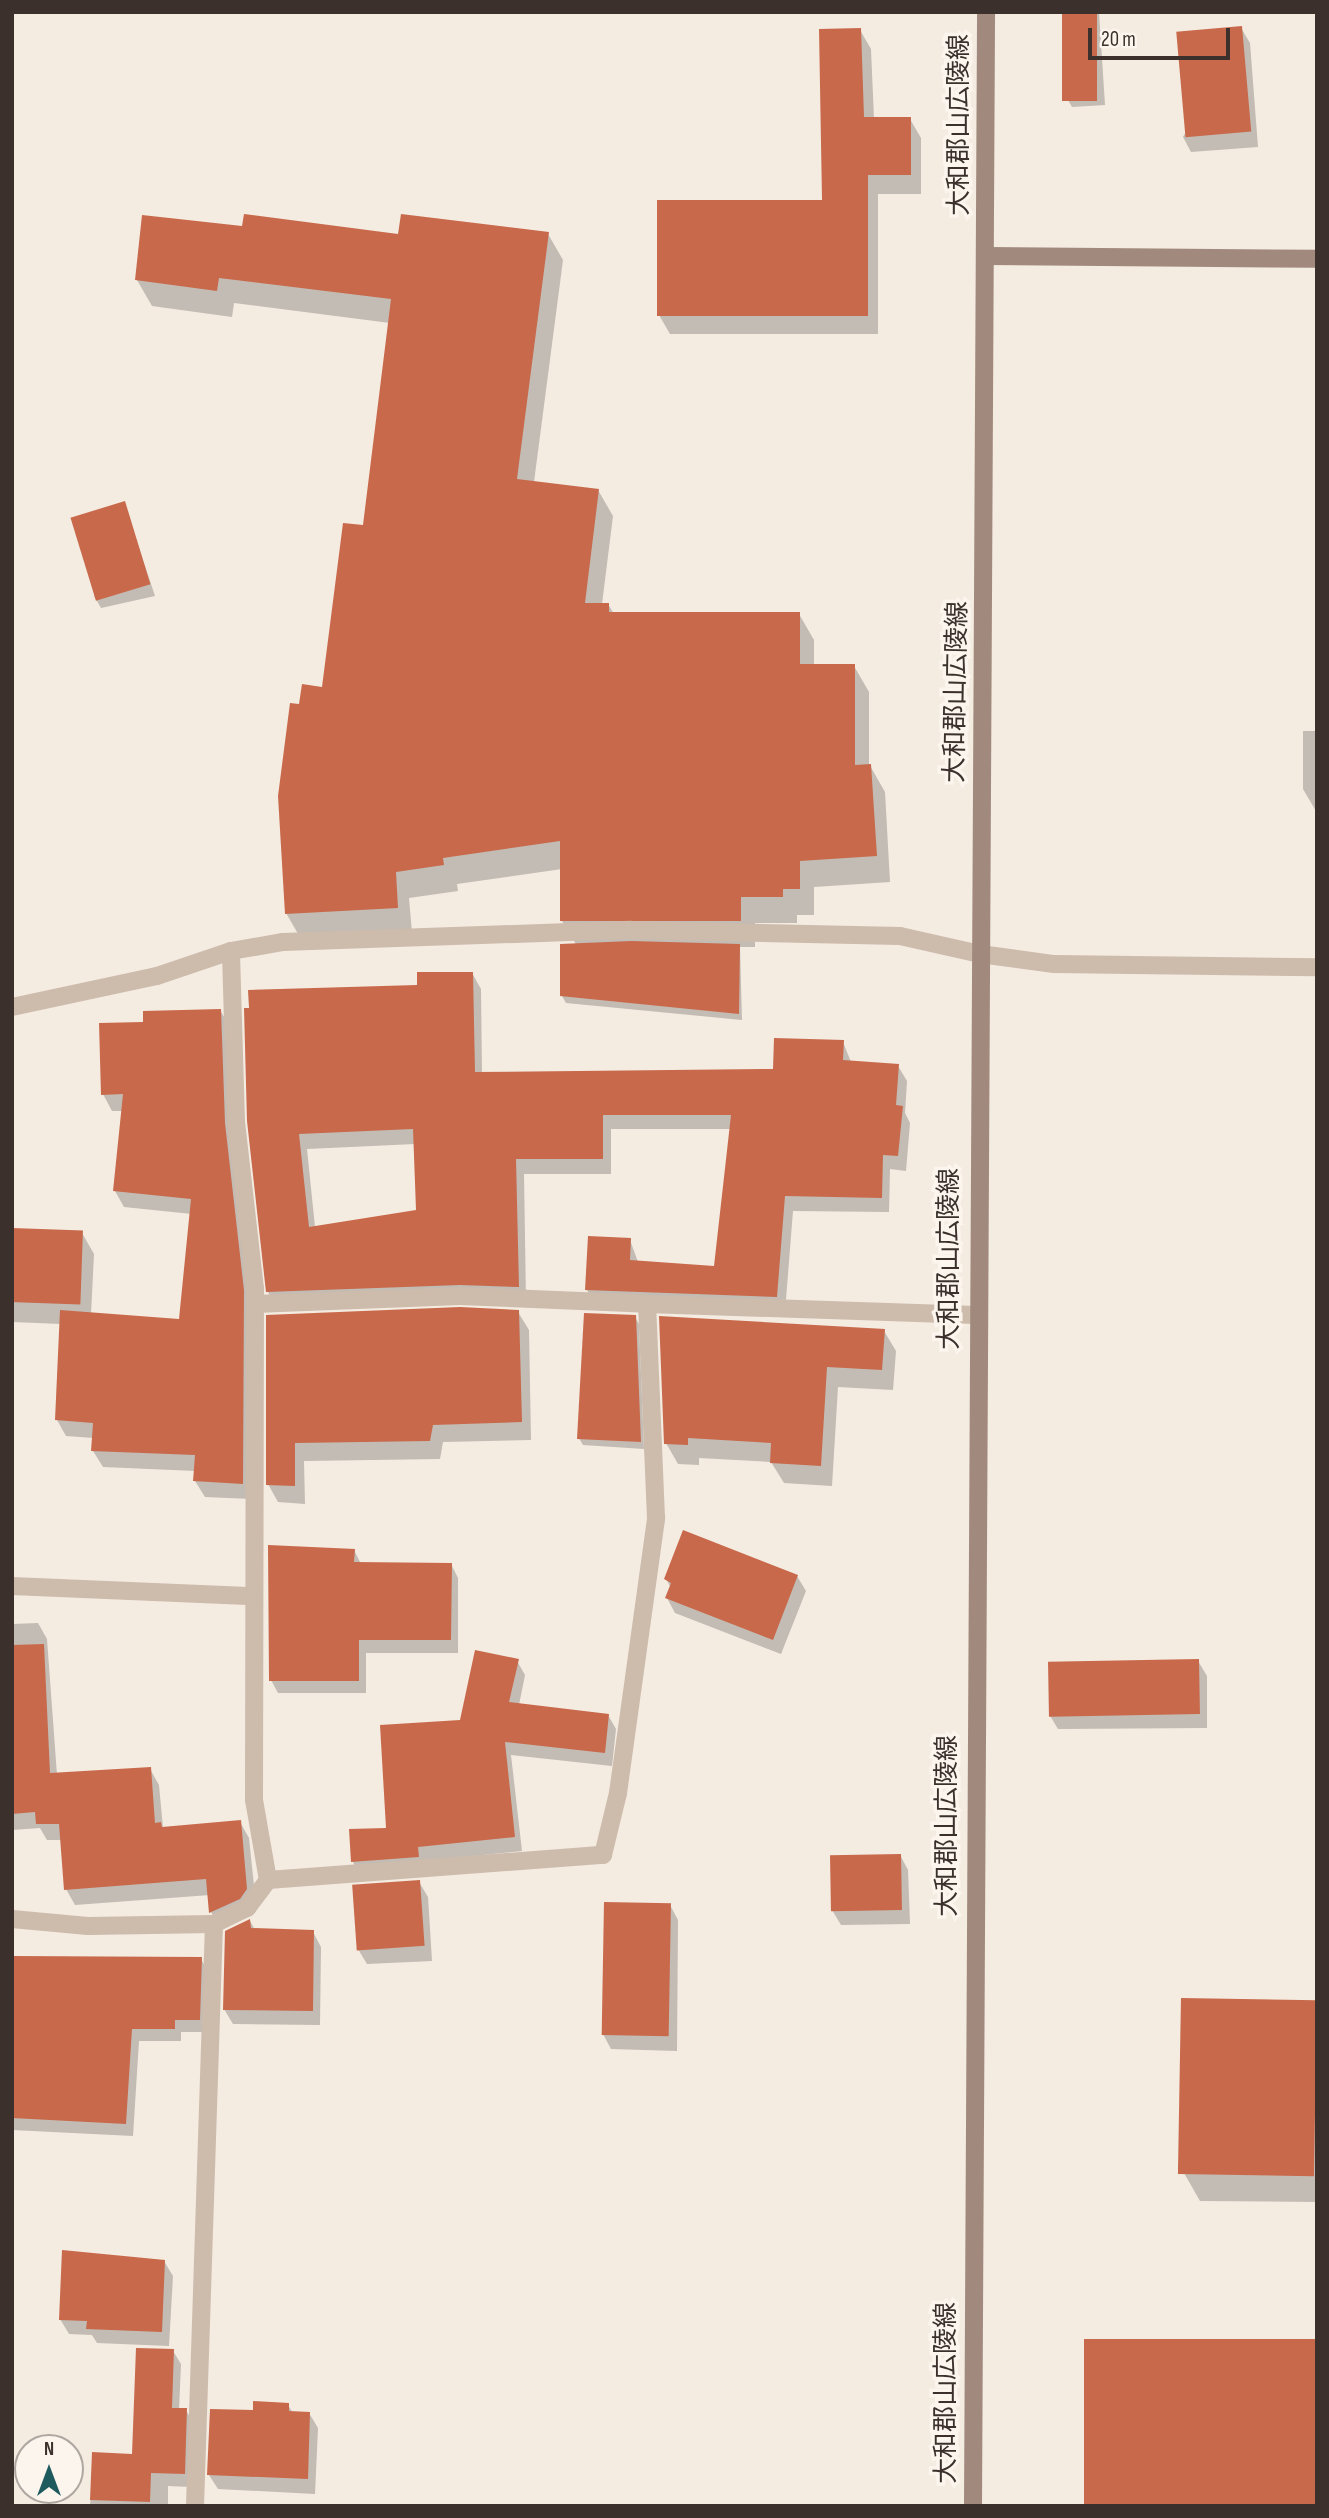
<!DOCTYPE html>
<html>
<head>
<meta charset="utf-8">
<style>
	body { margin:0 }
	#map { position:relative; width:1329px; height:2518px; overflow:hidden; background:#f4ebe1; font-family:"Sofia Sans Condensed","Noto Sans JP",sans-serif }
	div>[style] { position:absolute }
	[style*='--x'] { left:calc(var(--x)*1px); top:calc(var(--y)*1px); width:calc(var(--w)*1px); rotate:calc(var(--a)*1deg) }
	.shadow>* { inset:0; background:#0003 }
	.building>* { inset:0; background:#c8694b; transform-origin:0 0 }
	.street>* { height:18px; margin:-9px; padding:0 9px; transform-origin:9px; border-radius:9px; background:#cdbbac }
	.secondary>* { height:18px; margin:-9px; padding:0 9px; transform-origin:9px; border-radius:9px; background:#a18a7d }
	span { translate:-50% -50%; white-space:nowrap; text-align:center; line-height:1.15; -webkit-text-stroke:7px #fbf5ee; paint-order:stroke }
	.street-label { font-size:26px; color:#3b302b }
	.frame { position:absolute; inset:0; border:14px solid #3b302b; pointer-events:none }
	.north { position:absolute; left:14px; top:2434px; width:70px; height:70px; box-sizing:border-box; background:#fbf5ee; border:2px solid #aea6a0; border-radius:50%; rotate:0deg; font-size:19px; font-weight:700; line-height:28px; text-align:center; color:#3b302b }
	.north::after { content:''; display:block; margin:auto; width:24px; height:32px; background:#1f5a5e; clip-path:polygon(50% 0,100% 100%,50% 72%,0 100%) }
	.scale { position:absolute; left:1088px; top:28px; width:142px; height:32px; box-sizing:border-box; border:4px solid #3b302b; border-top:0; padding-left:9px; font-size:21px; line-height:24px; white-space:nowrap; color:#3b302b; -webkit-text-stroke:5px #fbf5ee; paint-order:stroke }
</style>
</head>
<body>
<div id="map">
	<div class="shadow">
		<i style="clip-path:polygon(1063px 12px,1099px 12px,1105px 105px,1072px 107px,1068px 100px)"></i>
		<i style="clip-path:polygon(1241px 28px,1250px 43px,1258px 147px,1191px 152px,1183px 137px)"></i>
		<i style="clip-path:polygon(860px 30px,871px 49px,874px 119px,910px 119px,921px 138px,921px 194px,878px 194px,878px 334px,670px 334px,659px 315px,824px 202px)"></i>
		<i style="clip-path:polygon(244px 228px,400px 235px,548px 234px,563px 260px,534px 482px,598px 490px,613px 516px,602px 604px,608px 604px,614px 614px,799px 614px,814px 640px,814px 666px,854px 666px,869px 692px,869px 764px,885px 792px,890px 882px,814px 887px,814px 915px,797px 915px,797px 923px,755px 923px,755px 947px,740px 947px,742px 1020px,566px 1003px,562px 996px,577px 946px,562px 921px,562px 869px,457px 884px,458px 891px,409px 898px,412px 933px,301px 939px,286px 913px,301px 706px,323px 689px,365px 527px,390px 323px,234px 303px,232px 317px,152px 306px,137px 280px)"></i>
		<i style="clip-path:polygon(124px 503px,155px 596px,101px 608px,94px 596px)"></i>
		<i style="clip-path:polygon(1303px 731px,1317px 731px,1317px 813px,1303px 789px)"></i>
		<i style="clip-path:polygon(evenodd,472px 973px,481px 989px,482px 1074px,775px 1071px,843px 1042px,851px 1062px,898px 1066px,907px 1081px,905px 1113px,910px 1123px,906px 1171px,890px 1169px,889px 1212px,793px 1211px,785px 1312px,595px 1305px,587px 1290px,630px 1240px,638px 1262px,715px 1268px,731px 1129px,611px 1129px,611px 1174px,524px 1174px,526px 1302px,277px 1307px,268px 1292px,249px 1121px,418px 986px,472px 973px,415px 1144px,418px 1211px,315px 1227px,307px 1149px,415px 1144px)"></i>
		<i style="clip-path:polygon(220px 1010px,230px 1027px,252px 1307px,252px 1499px,205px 1497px,195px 1481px,196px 1471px,103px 1467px,93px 1451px,94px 1438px,66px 1436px,57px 1420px,61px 1324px,12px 1322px,12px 1230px,82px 1233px,94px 1254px,91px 1314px,181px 1320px,192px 1214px,124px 1207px,115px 1191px,123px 1111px,112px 1111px,103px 1094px,145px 1024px)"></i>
		<i style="clip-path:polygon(518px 1312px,529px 1330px,531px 1440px,443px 1442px,440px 1459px,304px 1461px,305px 1504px,278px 1502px,268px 1484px,268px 1317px)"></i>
		<i style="clip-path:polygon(635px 1317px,639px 1324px,644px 1449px,583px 1445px,579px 1438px)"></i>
		<i style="clip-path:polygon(884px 1331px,896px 1351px,893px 1390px,838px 1387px,832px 1486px,784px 1483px,771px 1462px,699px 1458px,699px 1465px,678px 1464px,666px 1443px)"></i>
		<i style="clip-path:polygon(354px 1550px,361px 1564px,451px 1564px,458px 1578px,458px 1653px,366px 1653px,366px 1693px,278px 1693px,271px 1680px)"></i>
		<i style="clip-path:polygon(797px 1576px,806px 1591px,781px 1654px,675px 1613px,667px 1598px,671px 1588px,666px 1579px)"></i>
		<i style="clip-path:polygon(38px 1623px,47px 1639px,57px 1775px,150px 1769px,159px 1785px,163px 1828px,240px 1822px,249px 1838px,256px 1905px,220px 1928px,211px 1912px,210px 1895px,75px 1905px,66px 1889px,62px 1840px,47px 1840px,40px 1828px,12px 1830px,12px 1624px)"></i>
		<i style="clip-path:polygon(517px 1661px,525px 1675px,519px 1705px,608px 1715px,616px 1729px,612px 1766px,511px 1755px,522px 1851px,425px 1861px,360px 1876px,353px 1862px,350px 1831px,388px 1830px,461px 1722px)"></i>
		<i style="clip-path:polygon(1198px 1661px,1207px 1676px,1207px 1728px,1058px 1729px,1049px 1714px)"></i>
		<i style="clip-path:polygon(900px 1855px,908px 1870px,910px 1924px,841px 1925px,832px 1910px)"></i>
		<i style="clip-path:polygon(419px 1882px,428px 1897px,432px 1961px,367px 1964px,358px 1949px)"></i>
		<i style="clip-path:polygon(670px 1905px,678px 1920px,677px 2051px,611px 2049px,603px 2034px)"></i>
		<i style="clip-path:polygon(250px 1921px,255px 1930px,313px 1932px,321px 1947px,320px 2025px,233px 2024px,224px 2009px)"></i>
		<i style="clip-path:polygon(12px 1957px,201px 1959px,208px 1972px,206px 2032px,181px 2032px,181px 2041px,139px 2041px,133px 2136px,12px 2130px)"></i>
		<i style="clip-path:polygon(1317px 2002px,1317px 2202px,1200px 2201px,1184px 2173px)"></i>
		<i style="clip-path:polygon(64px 2251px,164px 2261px,173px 2276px,169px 2346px,97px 2343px,92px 2335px,69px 2334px,60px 2319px)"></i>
		<i style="clip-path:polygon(173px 2351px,181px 2364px,179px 2410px,186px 2410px,193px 2423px,191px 2487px,168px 2486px,168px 2506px,90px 2506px,94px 2454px,134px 2456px)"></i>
		<i style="clip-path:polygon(288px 2405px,293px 2413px,309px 2413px,318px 2428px,315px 2494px,218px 2489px,209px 2475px,254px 2412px)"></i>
	</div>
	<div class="building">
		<i style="left:1062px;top:12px;width:35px;height:89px"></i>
		<i style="left:1242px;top:26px;width:106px;height:66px;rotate:85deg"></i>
		<i style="clip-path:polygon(861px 28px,864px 117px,911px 117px,911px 175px,868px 175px,868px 316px,657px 316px,657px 200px,822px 200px,819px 29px)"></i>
		<i style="clip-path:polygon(244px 214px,398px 234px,401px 214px,549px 232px,517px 479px,599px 489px,585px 603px,609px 603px,609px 612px,800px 612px,800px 664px,855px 664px,855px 765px,871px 764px,877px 856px,800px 861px,800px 889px,783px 889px,783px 897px,741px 897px,741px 921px,560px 921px,560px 841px,443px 858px,444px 865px,396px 872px,398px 908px,285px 914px,278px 796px,290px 703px,299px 704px,302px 684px,322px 687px,343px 523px,363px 525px,391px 299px,219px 278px,217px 291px,135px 280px,142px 215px,242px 226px)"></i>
		<i style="left:125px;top:501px;width:87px;height:57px;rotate:73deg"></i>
		<i style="clip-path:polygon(631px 941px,740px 944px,739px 1014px,560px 996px,560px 944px)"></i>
		<i style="clip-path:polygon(evenodd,417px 972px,473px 972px,475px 1072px,773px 1069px,774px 1038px,844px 1040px,843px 1060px,899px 1064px,896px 1105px,903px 1106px,898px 1156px,883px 1155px,882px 1198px,785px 1196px,777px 1297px,585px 1290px,588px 1236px,631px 1238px,630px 1260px,714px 1266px,731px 1115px,603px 1115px,603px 1159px,516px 1159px,519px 1287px,460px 1285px,266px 1292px,247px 1121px,244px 1008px,249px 1008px,248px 990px,417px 985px,417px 972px,413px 1129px,416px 1210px,309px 1227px,299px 1134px,413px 1129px)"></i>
		<i style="clip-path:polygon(221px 1009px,225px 1123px,244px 1290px,243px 1484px,193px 1481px,195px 1455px,91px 1451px,93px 1423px,55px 1420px,60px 1310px,179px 1319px,191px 1199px,113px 1191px,123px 1094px,101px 1095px,99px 1023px,143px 1022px,143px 1011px)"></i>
		<i style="left:12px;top:1228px;width:71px;height:74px;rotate:2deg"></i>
		<i style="clip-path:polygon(460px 1307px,519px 1310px,522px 1422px,433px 1425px,430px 1441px,295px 1443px,295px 1486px,266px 1485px,266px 1315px)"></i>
		<i style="clip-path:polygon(584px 1313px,636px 1315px,641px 1442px,577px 1439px)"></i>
		<i style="clip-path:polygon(659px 1316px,885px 1329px,882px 1370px,827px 1367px,821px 1466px,770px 1463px,771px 1443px,688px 1438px,688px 1445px,664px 1444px)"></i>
		<i style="clip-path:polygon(683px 1530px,798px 1575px,773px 1640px,665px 1598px,671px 1583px,664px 1579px)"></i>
		<i style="clip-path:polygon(268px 1545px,355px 1549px,354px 1562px,452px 1563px,451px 1640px,359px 1640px,359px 1681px,269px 1681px)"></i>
		<i style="clip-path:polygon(44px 1644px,50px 1773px,151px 1767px,155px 1823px,161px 1822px,162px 1827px,241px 1820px,247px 1889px,240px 1899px,209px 1913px,206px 1879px,64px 1890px,59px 1824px,36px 1824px,35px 1812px,12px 1814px,12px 1645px)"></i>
		<i style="clip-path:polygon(475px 1650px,519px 1659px,509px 1702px,609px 1714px,605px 1753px,505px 1742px,515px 1837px,418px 1847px,419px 1857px,351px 1862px,349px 1829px,386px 1828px,380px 1725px,460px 1720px)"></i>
		<i style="left:1199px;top:1659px;width:55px;height:151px;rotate:89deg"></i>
		<i style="left:901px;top:1854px;width:56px;height:71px;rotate:89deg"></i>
		<i style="left:420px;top:1880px;width:66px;height:68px;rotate:86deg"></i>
		<i style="left:604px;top:1902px;width:67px;height:133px;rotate:1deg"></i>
		<i style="clip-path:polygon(250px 1919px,251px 1928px,314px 1930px,313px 2011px,223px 2010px,225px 1931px)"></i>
		<i style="clip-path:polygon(12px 1956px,202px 1957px,200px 2020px,175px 2020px,175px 2029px,132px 2029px,126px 2124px,12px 2118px)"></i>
		<i style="left:1181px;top:1998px;width:136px;height:176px;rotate:1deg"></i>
		<i style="clip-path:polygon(62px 2250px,165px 2260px,162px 2332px,86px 2329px,87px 2321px,59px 2320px)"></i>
		<i style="left:1317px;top:2339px;width:167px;height:233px;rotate:90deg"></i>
		<i style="clip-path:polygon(136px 2348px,174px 2349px,172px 2408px,187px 2408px,185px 2474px,151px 2473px,150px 2502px,90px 2500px,92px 2452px,132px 2454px)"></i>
		<i style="clip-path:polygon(253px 2401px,289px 2403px,289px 2411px,310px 2412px,308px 2479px,207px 2475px,210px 2409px,253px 2410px)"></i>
	</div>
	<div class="street">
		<i style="--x:12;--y:1007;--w:148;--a:-12.1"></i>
		<i style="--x:157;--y:976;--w:78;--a:-18.7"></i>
		<i style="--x:231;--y:951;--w:53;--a:-9.8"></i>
		<i style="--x:283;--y:942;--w:348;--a:-2"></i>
		<i style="--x:631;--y:930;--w:269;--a:1.3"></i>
		<i style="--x:900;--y:936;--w:82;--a:12.7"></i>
		<i style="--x:980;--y:954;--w:75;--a:7.7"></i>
		<i style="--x:1054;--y:964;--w:263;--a:0.7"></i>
		<i style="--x:255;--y:1304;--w:205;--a:-2.2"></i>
		<i style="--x:460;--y:1296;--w:187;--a:2.4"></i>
		<i style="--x:12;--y:1586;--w:242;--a:2.4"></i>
		<i style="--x:268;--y:1880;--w:336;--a:-4.3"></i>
		<i style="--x:603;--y:1855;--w:64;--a:-76.4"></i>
		<i style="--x:618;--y:1793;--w:278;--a:-82.1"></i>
		<i style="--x:656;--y:1518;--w:214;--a:-92.4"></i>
		<i style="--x:647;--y:1304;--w:329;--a:1.9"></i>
		<i style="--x:12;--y:1919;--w:76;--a:5.3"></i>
		<i style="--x:88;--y:1926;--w:126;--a:-0.9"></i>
		<i style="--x:195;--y:2506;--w:582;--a:-88.13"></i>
		<i style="--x:214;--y:1924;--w:37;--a:-26"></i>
		<i style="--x:247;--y:1908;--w:35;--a:-53"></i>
		<i style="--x:268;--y:1880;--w:81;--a:-99.9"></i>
		<i style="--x:254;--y:1800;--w:511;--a:-89.89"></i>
		<i style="--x:255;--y:1289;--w:168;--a:-96.5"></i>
		<i style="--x:236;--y:1122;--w:171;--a:-91.7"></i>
	</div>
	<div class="secondary">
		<i style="--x:988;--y:256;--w:329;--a:0.5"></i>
		<i style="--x:973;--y:2506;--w:2494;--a:-89.7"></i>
	</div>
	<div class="street-label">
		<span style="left:960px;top:125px;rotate:-90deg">大和郡山広陵線</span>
		<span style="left:957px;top:692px;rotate:-89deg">大和郡山広陵線</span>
		<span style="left:950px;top:1259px;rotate:-90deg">大和郡山広陵線</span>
		<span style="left:948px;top:1826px;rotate:-90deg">大和郡山広陵線</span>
		<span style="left:947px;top:2393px;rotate:-90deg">大和郡山広陵線</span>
	</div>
	<div class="frame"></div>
	<div class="north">N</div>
	<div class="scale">20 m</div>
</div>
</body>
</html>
